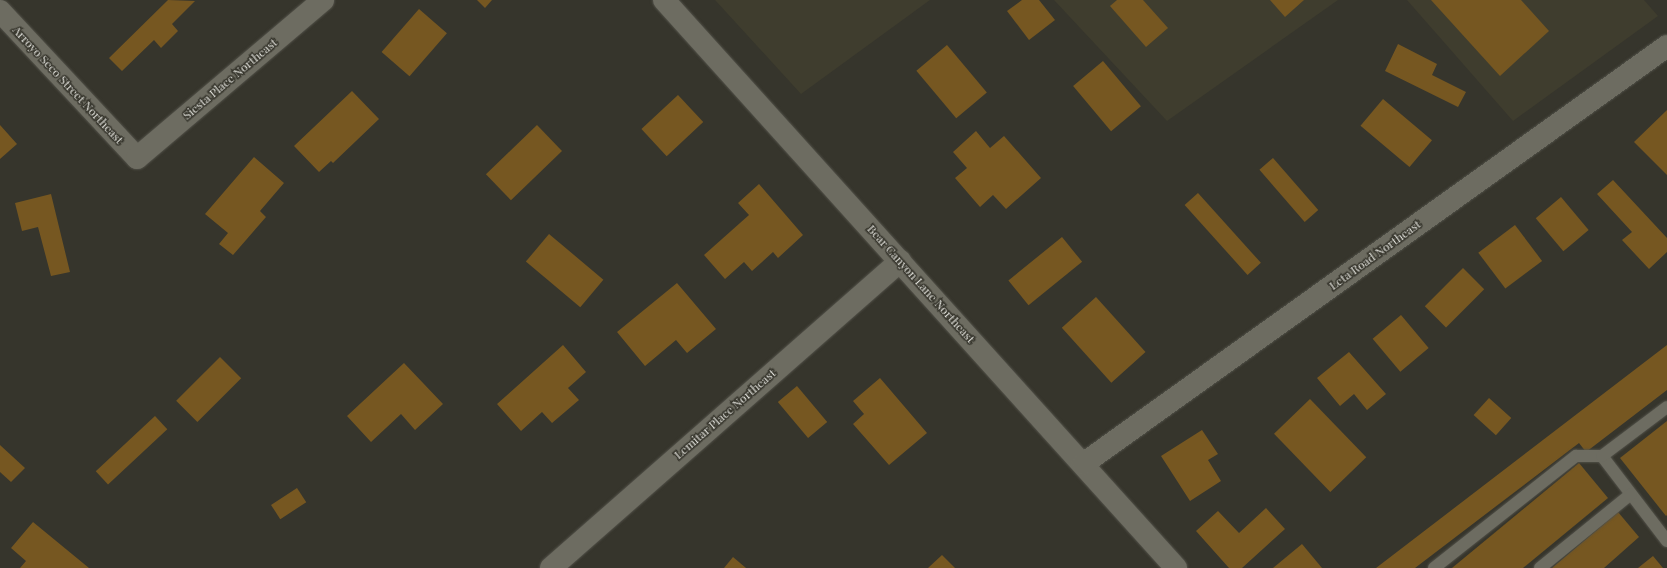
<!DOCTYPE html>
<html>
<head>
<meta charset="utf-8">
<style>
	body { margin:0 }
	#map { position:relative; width:1667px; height:568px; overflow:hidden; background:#36352c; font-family:"Playfair Display",serif }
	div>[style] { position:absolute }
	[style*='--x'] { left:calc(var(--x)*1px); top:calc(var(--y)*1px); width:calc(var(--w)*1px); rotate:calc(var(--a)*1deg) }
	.built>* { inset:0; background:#3f3d2e }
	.building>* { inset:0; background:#765721; transform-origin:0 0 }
	.roads { filter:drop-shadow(0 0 1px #525149) drop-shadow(0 0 1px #525149) }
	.service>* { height:12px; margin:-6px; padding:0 6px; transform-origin:6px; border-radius:6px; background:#6d6c61 }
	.minor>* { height:22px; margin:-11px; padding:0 11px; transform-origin:11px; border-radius:11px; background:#6d6c61 }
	span { translate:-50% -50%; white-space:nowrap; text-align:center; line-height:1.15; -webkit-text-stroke:3px #36352c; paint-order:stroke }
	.street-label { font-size:12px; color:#e6e6e0 }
</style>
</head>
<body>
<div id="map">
	<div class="built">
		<i style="clip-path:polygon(715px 0,930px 0,801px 94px)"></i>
		<i style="clip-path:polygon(1054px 0,1338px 0,1167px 121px)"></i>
		<i style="clip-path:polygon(1407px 0,1644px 0,1658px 16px,1513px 121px)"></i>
	</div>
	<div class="building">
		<i style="clip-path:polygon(168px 0,195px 1px,172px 24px,178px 31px,161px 48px,154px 40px,122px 71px,109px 58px)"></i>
		<i style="clip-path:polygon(477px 0,492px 0,485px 8px)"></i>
		<i style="clip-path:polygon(1022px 0,1039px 0,1055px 20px,1029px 40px,1007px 11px)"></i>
		<i style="clip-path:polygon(1117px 0,1143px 0,1168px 28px,1146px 47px,1110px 6px)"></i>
		<i style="clip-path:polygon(1270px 0,1304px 0,1285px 17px)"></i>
		<i style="clip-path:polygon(1431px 0,1521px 0,1549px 31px,1500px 76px)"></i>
		<i style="left:419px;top:9px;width:37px;height:57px;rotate:41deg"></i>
		<i style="clip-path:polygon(1398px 44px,1437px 64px,1432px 75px,1466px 92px,1458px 107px,1385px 71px)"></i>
		<i style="left:947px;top:45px;width:62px;height:40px;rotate:50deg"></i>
		<i style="left:1103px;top:61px;width:59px;height:39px;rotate:50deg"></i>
		<i style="clip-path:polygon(352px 91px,379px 119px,333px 163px,331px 161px,319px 172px,294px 146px)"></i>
		<i style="left:678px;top:95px;width:37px;height:50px;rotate:47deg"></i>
		<i style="left:1383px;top:99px;width:64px;height:35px;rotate:40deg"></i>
		<i style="clip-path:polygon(1667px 110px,1667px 175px,1634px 142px)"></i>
		<i style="clip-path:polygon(0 125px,17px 144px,0 159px)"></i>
		<i style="left:537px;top:125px;width:36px;height:71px;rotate:46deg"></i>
		<i style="clip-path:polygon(976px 131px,990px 148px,1004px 136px,1041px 178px,1006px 209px,993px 195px,980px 207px,955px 178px,967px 168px,953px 152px)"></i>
		<i style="clip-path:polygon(254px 157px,284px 183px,260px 211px,266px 217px,233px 255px,219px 244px,228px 233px,205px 214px)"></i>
		<i style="left:1273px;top:158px;width:69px;height:18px;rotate:49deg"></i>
		<i style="clip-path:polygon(1613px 180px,1667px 238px,1667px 252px,1649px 269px,1622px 240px,1632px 232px,1597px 194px)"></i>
		<i style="clip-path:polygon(759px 184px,803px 235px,778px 258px,773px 252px,752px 271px,744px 262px,725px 279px,704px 255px,749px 215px,738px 203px)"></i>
		<i style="left:1198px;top:193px;width:94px;height:18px;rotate:48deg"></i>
		<i style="clip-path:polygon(51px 194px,70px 272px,51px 276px,38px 227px,22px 231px,15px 203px)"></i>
		<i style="left:1561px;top:197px;width:43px;height:33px;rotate:50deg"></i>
		<i style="left:1515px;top:225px;width:45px;height:46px;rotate:53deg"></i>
		<i style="left:549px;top:234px;width:71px;height:36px;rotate:40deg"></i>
		<i style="left:1062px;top:237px;width:32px;height:69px;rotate:51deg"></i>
		<i style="left:1463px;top:268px;width:30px;height:54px;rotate:45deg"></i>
		<i style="clip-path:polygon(677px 283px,716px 329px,687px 353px,676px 340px,645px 366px,617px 332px)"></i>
		<i style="left:1096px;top:297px;width:74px;height:46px;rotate:48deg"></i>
		<i style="left:1401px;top:315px;width:43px;height:37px;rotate:50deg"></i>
		<i style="clip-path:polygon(563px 345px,586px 372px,568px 388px,579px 400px,552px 423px,542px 412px,521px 431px,497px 404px)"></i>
		<i style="clip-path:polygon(1667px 345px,1667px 390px,1586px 452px,1579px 443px,1415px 568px,1376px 568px)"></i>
		<i style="clip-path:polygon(1349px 352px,1386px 394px,1367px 410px,1354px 394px,1340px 406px,1317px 378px)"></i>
		<i style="left:220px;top:357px;width:30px;height:62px;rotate:45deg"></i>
		<i style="clip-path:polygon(404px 363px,443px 404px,415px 430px,401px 414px,371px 442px,347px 416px)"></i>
		<i style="clip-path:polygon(880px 378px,927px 433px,889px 465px,853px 424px,864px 414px,853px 401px)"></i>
		<i style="left:797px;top:386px;width:47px;height:25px;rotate:50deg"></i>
		<i style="left:1489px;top:398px;width:30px;height:23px;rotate:42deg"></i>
		<i style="left:1310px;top:399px;width:81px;height:50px;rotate:46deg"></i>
		<i style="left:155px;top:416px;width:18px;height:81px;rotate:47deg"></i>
		<i style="clip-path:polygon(1667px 421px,1667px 515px,1666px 516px,1620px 458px)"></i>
		<i style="clip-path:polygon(1202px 430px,1218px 454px,1208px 460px,1221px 481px,1190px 501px,1161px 456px)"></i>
		<i style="clip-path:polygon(0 445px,25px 468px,11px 482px,0 472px)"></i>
		<i style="clip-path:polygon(1579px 463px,1608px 498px,1523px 568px,1452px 568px)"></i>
		<i style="left:297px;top:488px;width:17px;height:31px;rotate:57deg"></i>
		<i style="clip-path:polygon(1266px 508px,1285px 529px,1242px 568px,1229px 568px,1196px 531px,1218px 511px,1239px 533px)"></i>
		<i style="clip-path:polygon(1618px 512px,1639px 537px,1604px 568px,1552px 568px)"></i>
		<i style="clip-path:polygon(33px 522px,89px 568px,20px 568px,26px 561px,11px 548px)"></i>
		<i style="clip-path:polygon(1302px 544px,1322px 568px,1273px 568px)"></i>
		<i style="clip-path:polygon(942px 555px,955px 568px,928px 568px)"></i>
		<i style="clip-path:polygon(1653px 556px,1663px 568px,1638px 568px)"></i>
		<i style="clip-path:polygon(733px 557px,746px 568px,724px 568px)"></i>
	</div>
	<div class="roads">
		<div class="service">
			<i style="--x:1602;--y:456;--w:107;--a:52.6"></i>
			<i style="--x:1434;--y:568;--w:181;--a:-38.3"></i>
			<i style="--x:1576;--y:456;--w:26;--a:0"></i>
			<i style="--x:1602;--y:456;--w:81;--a:-37"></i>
			<i style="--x:1540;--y:568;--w:117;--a:-39.1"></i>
		</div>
		<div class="minor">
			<i style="--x:664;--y:0;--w:765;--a:47.97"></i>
			<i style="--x:0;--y:11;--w:201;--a:47"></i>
			<i style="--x:137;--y:158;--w:244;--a:-40.3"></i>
			<i style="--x:1083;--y:464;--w:718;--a:-35.59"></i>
			<i style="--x:551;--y:568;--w:465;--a:-41.3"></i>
		</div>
	</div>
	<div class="street-label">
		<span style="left:230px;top:79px;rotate:-40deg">Siesta Place Northeast</span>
		<span style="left:68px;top:85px;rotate:47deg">Arroyo Seco Street Northeast</span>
		<span style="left:1375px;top:255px;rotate:-36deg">Leta Road Northeast</span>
		<span style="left:921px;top:284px;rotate:48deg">Bear Canyon Lane Northeast</span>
		<span style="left:725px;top:414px;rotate:-41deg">Lemitar Place Northeast</span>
	</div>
</div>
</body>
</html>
